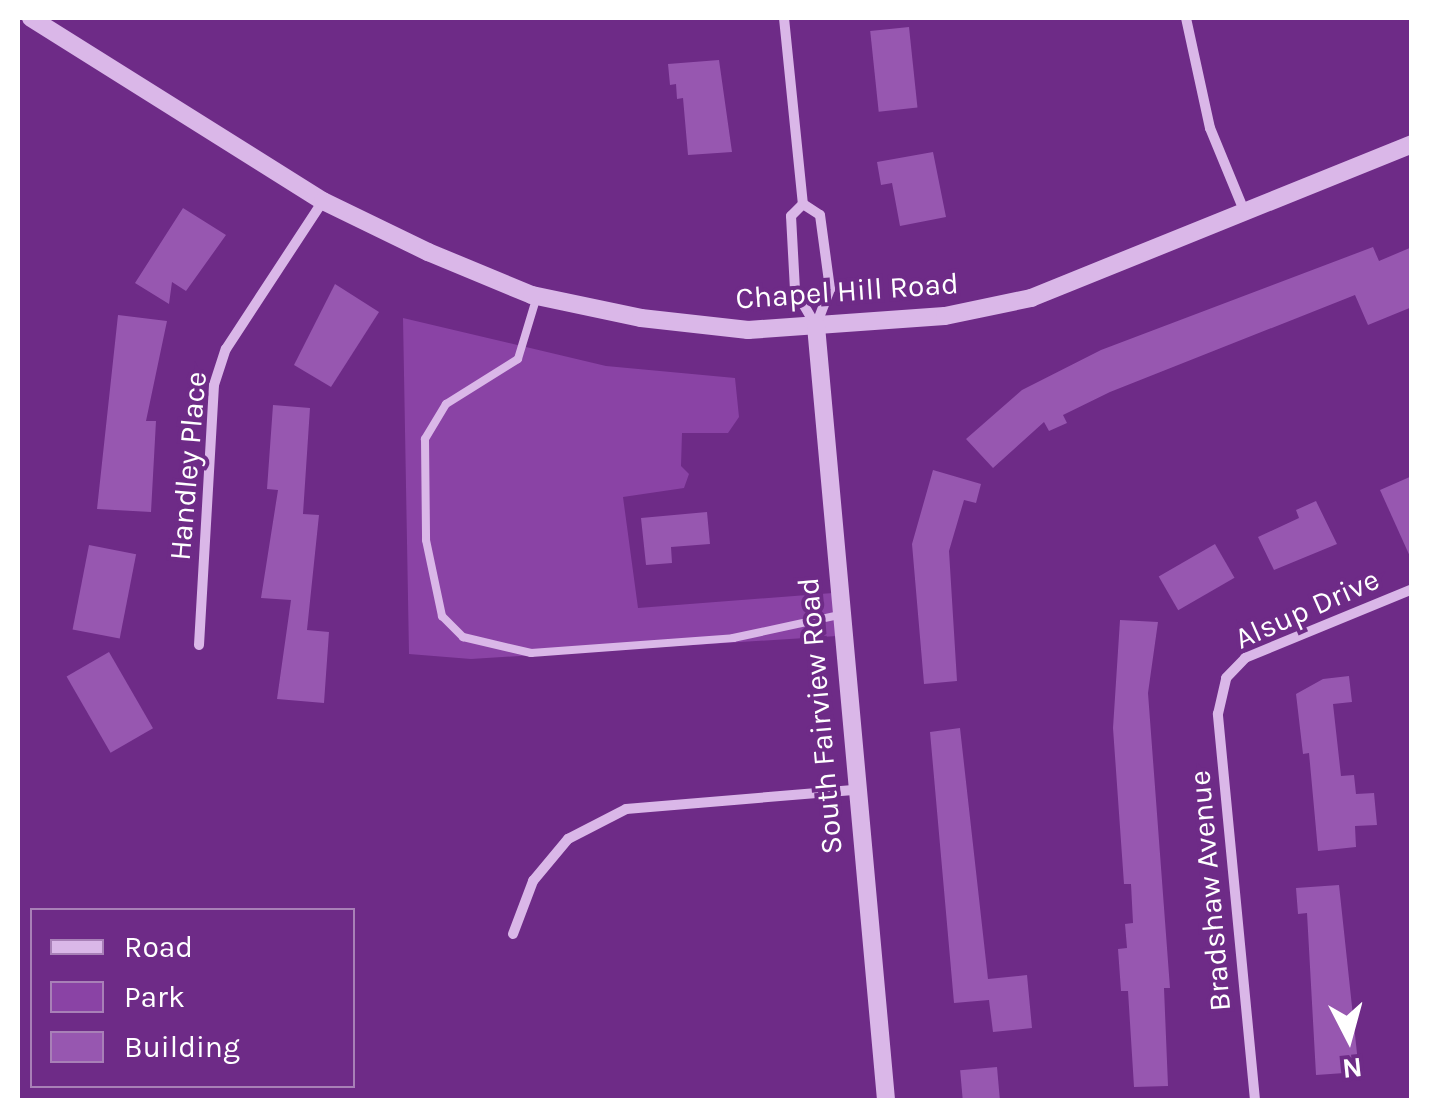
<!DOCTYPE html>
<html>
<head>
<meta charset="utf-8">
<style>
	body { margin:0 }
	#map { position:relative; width:1429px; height:1118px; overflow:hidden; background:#6e2b87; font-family:Karla,sans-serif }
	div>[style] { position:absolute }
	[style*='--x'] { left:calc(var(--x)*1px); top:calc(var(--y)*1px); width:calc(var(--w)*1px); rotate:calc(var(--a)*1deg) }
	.green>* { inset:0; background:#8a43a5 }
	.building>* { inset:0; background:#9757b0; transform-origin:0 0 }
	.service>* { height:8px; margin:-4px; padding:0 4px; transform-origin:4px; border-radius:4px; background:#dab7e8 }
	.minor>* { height:10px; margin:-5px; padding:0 5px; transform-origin:5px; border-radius:5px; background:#dab7e8 }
	.tertiary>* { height:18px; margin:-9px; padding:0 9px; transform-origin:9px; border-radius:9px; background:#dab7e8 }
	span { translate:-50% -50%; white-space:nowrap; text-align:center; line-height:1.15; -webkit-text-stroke:8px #6e2b87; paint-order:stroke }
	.street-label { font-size:30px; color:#fff }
	.frame { position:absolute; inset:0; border:20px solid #fff; pointer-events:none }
	.legend { position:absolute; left:30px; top:908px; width:325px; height:180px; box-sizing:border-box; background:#6e2b87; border:2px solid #a880b7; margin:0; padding:12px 18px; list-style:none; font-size:30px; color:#fff }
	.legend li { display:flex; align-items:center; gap:20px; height:50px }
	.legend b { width:50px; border:2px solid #a880b7 }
	.north { position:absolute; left:1299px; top:988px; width:100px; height:100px; -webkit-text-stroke:8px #6e2b87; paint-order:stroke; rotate:174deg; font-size:28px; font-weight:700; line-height:40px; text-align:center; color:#fff }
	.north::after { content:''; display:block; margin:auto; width:35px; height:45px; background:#fff; clip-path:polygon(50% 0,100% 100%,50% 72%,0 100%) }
</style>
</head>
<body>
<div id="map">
	<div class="green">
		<i style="clip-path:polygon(403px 318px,606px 366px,735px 378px,739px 417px,728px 433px,682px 433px,681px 466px,689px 474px,684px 488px,623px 497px,638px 608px,833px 593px,837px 636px,471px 659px,409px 654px)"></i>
	</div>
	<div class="building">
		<i style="left:909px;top:27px;width:81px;height:39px;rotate:84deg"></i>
		<i style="clip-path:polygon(719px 60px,732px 152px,688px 155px,683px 98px,677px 99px,676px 84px,670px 85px,668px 64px)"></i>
		<i style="clip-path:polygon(933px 152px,946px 217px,900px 226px,892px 183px,881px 185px,877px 162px)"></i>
		<i style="clip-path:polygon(183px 208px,226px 235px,186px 291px,172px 282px,169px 304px,135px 283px)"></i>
		<i style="clip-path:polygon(1373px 247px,1379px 261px,1412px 247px,1412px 307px,1368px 325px,1355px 295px,1110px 392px,1063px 415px,1067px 423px,1049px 431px,1044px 422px,993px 468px,966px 439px,1022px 390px,1101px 350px)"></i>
		<i style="clip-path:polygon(335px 284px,379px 312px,331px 387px,294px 365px)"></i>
		<i style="clip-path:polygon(118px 315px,167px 321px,146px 421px,156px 421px,151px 512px,97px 509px)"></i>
		<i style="clip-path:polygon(273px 405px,310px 408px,303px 514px,319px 515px,307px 630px,329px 632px,324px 703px,277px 699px,291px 600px,261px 598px,278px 490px,267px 489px)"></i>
		<i style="clip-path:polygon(933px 470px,981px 484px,976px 503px,964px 500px,949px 551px,957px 681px,924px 684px,912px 544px)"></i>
		<i style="clip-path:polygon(1412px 476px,1412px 561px,1380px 490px)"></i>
		<i style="clip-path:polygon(1316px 501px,1337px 544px,1274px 570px,1258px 537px,1299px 518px,1296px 510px)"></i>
		<i style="clip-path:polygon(707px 512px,710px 544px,671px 547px,672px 563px,646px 565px,641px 518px)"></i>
		<i style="left:1215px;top:544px;width:39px;height:65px;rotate:60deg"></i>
		<i style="left:89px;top:545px;width:48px;height:86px;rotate:11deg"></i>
		<i style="clip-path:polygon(1120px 620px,1158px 622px,1148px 693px,1170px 988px,1164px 988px,1168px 1086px,1134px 1087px,1128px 991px,1121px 991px,1118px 949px,1127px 948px,1125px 924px,1133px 923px,1131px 884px,1124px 884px,1113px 728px)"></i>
		<i style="left:109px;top:652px;width:88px;height:49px;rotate:60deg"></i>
		<i style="clip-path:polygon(1349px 676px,1352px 702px,1333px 704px,1341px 776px,1354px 775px,1356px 794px,1374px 793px,1377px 825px,1355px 826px,1356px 847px,1318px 851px,1309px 753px,1303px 754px,1296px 694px,1323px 679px)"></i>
		<i style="clip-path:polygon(960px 728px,988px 979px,1027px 975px,1032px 1028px,993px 1032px,989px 1000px,954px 1003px,930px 732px)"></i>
		<i style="clip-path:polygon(1339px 885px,1359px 1072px,1316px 1075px,1307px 913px,1298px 914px,1296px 888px)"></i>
		<i style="left:997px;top:1067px;width:33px;height:37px;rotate:85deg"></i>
	</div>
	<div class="service">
		<i style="--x:537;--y:296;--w:66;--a:106.8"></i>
		<i style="--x:518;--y:359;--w:85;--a:148"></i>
		<i style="--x:446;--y:404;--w:41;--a:121"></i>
		<i style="--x:425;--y:439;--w:101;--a:89.4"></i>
		<i style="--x:426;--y:540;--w:78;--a:78.1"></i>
		<i style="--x:442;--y:616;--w:30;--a:45"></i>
		<i style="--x:463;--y:637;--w:70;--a:13.2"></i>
		<i style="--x:531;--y:653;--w:203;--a:-4.2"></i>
		<i style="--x:733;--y:638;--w:108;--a:-12.2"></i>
	</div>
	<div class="minor">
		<i style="--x:784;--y:18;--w:187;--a:84.2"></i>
		<i style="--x:1186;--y:18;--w:113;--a:77.7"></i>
		<i style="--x:1210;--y:128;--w:92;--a:67.6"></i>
		<i style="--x:803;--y:204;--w:20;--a:33"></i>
		<i style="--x:820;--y:215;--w:75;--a:82.3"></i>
		<i style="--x:830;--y:289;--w:40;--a:111"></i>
		<i style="--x:803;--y:204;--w:17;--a:135"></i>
		<i style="--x:791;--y:216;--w:74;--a:86.9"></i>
		<i style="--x:795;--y:290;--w:42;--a:59.7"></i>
		<i style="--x:199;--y:645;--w:260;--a:-86.7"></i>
		<i style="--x:214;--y:385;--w:38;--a:-72"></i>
		<i style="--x:226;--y:349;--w:177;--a:-56.8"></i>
		<i style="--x:513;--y:934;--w:57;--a:-69.3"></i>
		<i style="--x:533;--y:881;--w:55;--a:-50.2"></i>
		<i style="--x:568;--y:839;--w:65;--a:-27.3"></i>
		<i style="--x:626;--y:809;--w:228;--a:-4.8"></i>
		<i style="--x:1255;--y:1100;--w:388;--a:-95.5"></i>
		<i style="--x:1218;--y:714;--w:37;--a:-77"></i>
		<i style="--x:1226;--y:678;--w:28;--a:-46"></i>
		<i style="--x:1245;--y:658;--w:181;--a:-22.4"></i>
	</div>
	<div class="tertiary">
		<i style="--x:31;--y:18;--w:345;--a:32.1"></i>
		<i style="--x:323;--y:201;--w:117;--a:25.9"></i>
		<i style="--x:428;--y:252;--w:113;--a:22.5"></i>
		<i style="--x:532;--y:295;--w:111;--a:11.9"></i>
		<i style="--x:641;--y:318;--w:108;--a:6.4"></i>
		<i style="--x:748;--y:330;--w:197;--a:-4.1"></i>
		<i style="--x:945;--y:316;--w:88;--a:-11.8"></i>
		<i style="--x:1031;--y:298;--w:411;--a:-22"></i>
		<i style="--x:816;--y:326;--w:777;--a:84.83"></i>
	</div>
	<div class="street-label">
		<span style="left:847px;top:291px;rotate:-4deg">Chapel Hill Road</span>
		<span style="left:188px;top:466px;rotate:-85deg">Handley Place</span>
		<span style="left:1307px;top:609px;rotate:-24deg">Alsup Drive</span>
		<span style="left:820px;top:716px;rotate:-95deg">South Fairview Road</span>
		<span style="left:1210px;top:891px;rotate:-95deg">Bradshaw Avenue</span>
	</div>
	<div class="frame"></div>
	<ul class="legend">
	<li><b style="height:12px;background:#dab7e8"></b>Road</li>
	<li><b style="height:28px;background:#8a43a5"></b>Park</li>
	<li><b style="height:28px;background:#9757b0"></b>Building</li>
	</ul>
	<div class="north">N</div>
</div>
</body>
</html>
